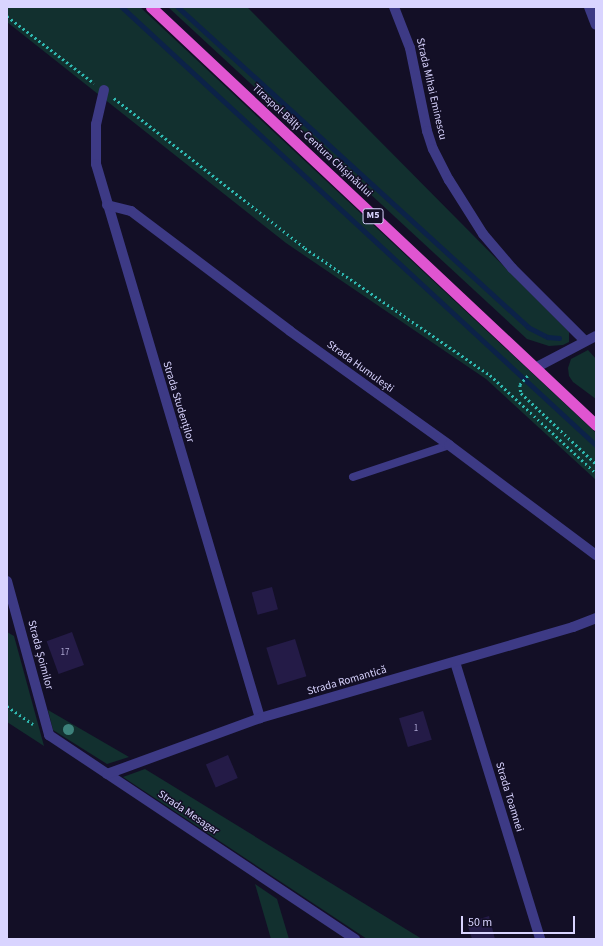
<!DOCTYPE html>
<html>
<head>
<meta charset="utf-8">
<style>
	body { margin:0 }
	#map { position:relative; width:603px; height:946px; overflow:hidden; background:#130f26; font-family:"Source Sans 3",sans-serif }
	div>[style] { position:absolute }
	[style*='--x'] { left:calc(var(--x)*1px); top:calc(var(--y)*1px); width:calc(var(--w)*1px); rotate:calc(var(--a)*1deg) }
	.green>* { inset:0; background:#12302f }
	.stream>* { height:4.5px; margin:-2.25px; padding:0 2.25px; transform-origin:2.25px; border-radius:2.25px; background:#0c2248 }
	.building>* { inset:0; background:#241b47; transform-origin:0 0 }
	.path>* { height:2.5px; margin-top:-1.25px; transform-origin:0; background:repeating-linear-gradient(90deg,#2fb8b0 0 2px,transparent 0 5px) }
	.service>* { height:8px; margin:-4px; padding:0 4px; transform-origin:4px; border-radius:4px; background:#3d3a85 }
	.minor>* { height:10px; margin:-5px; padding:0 5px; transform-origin:5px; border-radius:5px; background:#3d3a85 }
	.trunk>* { height:11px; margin:-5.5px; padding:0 5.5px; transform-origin:5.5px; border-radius:5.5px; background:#e055d1 }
	.trees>* { width:11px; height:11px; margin:-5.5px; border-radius:50%; background:#3d827b }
	span { translate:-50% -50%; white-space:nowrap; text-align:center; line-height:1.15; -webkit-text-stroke:3px #130f26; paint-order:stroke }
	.number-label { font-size:9px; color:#aca6d1 }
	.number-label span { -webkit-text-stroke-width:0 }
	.shield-label span { padding:1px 3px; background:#130f26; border:1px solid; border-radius:3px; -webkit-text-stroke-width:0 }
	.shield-label { font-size:10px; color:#d9d4ff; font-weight:700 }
	.street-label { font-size:11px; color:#d9d4ff }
	.frame { position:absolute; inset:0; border:8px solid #d9d4ff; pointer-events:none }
	.scale { position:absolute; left:461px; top:916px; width:114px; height:18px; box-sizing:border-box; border:2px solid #d9d4ff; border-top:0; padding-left:5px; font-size:12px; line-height:14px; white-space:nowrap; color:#d9d4ff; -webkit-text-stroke:3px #130f26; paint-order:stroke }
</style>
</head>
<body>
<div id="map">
	<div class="green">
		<i style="clip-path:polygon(7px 7px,140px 7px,596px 433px,596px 480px,486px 379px,286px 243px,7px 22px)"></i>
		<i style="clip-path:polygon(168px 7px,247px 7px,569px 332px,569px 342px,563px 345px,549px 346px,527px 339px)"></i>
		<i style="clip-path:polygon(588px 350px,596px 359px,596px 399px,573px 382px,569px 376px,568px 368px,571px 359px)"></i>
		<i style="clip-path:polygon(7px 632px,14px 636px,44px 746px,7px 722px)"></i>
		<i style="clip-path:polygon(48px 710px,129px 757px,107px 764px,53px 730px)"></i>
		<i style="clip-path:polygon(145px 769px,422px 939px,367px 939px,123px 777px)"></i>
		<i style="clip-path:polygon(255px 884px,277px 899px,289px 939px,271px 939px)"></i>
	</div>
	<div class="stream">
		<i style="--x:122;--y:7;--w:645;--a:42.74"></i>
		<i style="--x:178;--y:7;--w:474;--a:42.4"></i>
		<i style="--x:528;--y:327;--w:22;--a:27"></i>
		<i style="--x:548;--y:337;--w:11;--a:5"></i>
	</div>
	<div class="building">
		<i style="left:272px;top:587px;width:23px;height:21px;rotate:75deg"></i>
		<i style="left:72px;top:632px;width:35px;height:27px;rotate:70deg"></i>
		<i style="left:295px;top:639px;width:39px;height:30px;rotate:73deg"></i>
		<i style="left:423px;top:711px;width:30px;height:25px;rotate:73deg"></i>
		<i style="left:228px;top:755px;width:25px;height:24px;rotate:67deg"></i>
		<i style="clip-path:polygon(489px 916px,495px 939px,472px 939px,467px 923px)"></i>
	</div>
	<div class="path">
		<i style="--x:7;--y:16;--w:110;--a:37.6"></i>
		<i style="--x:114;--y:98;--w:243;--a:38.1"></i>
		<i style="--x:305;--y:248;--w:224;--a:34.5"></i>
		<i style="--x:490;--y:375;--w:144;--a:42.8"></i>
		<i style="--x:528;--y:376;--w:12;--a:132"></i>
		<i style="--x:520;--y:385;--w:8;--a:83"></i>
		<i style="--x:521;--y:393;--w:103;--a:43.4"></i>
		<i style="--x:7;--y:706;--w:32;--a:35"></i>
	</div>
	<div class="service">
		<i style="--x:353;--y:477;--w:101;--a:-18.4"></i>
	</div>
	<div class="minor">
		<i style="--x:394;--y:7;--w:44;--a:68.7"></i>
		<i style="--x:410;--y:48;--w:85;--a:78.4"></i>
		<i style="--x:427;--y:131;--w:19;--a:72"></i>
		<i style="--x:433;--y:149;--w:35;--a:63"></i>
		<i style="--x:449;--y:180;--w:64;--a:57.8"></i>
		<i style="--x:483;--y:234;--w:45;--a:49.5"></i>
		<i style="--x:512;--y:268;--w:103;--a:45"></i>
		<i style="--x:589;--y:7;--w:19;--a:69"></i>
		<i style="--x:104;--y:90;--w:35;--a:103"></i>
		<i style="--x:96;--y:124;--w:40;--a:90"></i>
		<i style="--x:96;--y:164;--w:578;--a:73.51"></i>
		<i style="--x:107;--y:205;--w:25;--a:14"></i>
		<i style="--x:131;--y:211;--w:199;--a:37"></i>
		<i style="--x:290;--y:331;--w:196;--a:35.6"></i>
		<i style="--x:449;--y:445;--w:184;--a:36.8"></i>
		<i style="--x:535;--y:368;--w:69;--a:-27.7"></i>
		<i style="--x:7;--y:581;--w:160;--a:74.7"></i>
		<i style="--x:49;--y:735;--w:368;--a:33.7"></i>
		<i style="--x:455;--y:662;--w:290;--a:72.9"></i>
		<i style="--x:107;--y:774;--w:163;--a:-20.1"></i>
		<i style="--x:260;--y:718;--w:326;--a:-16.2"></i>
		<i style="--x:573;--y:627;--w:25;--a:-21"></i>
	</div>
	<div class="trunk">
		<i style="--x:151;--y:7;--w:611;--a:43.21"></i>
	</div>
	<div class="trees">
		<i style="left:68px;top:729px"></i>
	</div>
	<div class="number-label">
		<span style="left:65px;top:653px">17</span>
		<span style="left:416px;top:729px">1</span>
	</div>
	<div class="shield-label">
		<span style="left:373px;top:216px">M5</span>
	</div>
	<div class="street-label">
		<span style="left:431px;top:89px;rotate:77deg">Strada Mihai Eminescu</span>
		<span style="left:312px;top:141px;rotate:43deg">Tiraspol-Bălţi - Centura Chișinăului</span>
		<span style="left:360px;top:367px;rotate:36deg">Strada Humulești</span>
		<span style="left:178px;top:402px;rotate:73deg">Strada Studenților</span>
		<span style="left:40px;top:655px;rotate:75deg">Strada Șoimilor</span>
		<span style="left:347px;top:681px;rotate:-16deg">Strada Romantică</span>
		<span style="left:509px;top:797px;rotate:73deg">Strada Toamnei</span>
		<span style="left:188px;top:813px;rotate:34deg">Strada Mesager</span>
	</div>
	<div class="frame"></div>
	<div class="scale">50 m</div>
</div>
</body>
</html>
